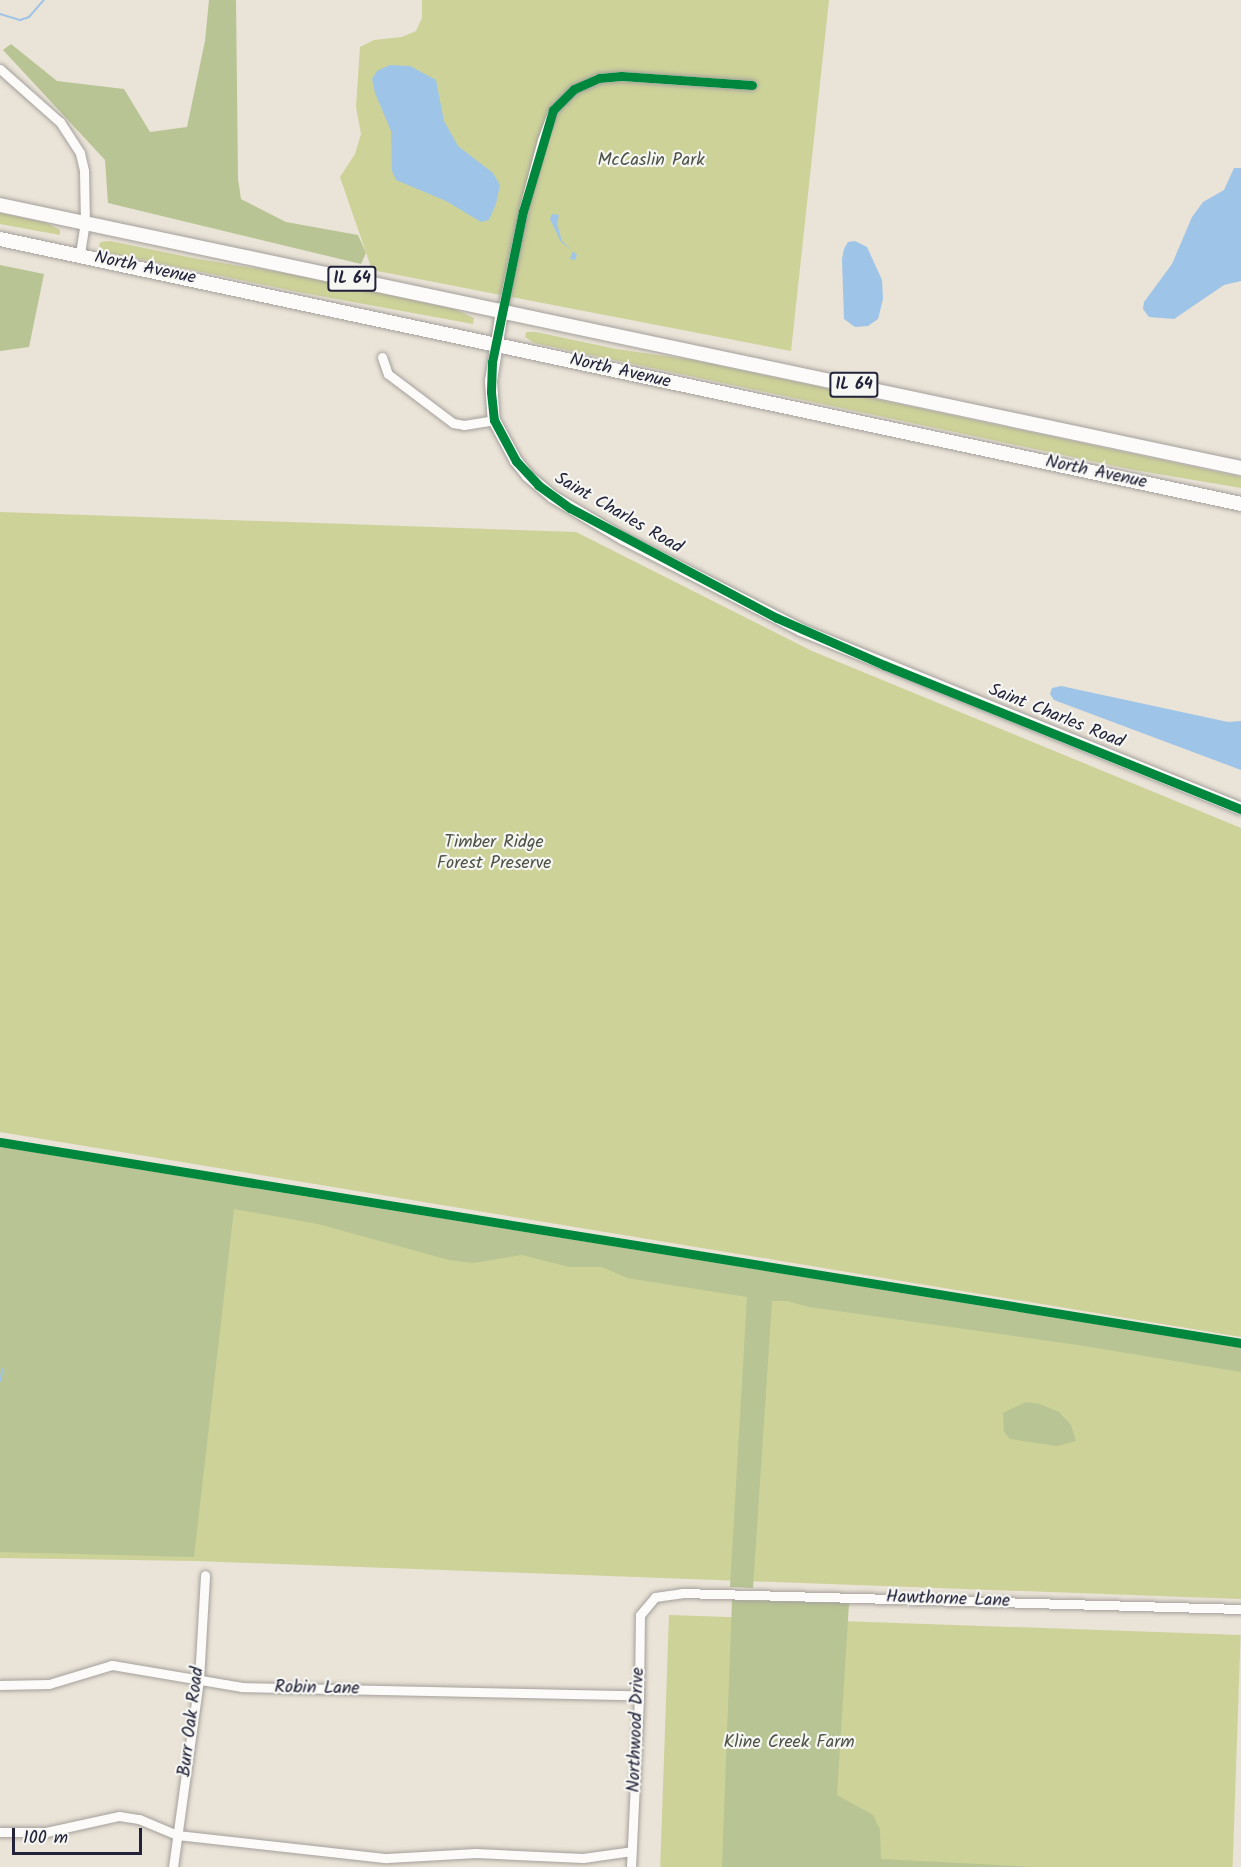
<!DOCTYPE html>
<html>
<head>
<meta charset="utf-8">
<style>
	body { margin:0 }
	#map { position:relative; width:1241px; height:1867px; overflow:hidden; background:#eae3d7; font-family:Kalam,sans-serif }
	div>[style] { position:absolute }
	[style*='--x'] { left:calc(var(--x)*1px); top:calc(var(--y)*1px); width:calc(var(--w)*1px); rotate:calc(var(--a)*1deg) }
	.green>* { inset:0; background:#cdd299; transform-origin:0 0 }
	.forest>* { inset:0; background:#b8c493 }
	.water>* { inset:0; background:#9ec4e7 }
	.stream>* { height:2px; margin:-1px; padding:0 1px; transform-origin:1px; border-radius:1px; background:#9ec4e7 }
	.roads { filter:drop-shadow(0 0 2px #a4a09c) drop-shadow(0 0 2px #a4a09c) }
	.street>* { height:9px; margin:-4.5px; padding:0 4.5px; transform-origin:4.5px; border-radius:4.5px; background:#fcfbf9 }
	.secondary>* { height:12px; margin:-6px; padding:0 6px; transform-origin:6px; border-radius:6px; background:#fcfbf9 }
	.primary>* { height:14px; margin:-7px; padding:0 7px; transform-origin:7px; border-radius:7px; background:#fcfbf9 }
	.cycleway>* { height:9px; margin:-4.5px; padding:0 4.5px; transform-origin:4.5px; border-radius:4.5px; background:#00873e }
	span { translate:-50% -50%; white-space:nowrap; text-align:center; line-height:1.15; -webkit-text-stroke:4.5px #f6f6f2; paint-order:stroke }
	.shield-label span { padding:2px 4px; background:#f6f6f2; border:2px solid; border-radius:4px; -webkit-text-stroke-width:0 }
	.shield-label { font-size:16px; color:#22223b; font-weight:700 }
	.park-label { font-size:18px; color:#4e5348 }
	.street-label { font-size:18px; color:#22223b }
	.scale { position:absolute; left:12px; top:1828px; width:130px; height:27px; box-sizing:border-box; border:3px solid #22223b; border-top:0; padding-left:8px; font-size:18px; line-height:21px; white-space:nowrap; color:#22223b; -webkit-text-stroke:4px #f6f6f2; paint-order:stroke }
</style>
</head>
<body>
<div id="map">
	<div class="green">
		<i style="clip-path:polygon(422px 0,829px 0,791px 351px,372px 270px,340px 177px,355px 154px,361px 134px,356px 107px,360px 47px,374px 40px,402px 37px,416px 31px,422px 18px)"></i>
		<i style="clip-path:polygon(0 213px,47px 223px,60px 230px,60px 235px,0 224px)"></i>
		<i style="clip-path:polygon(110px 241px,198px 259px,284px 273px,454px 309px,474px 318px,473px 324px,298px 292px,110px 253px,99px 247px,100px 242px)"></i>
		<i style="clip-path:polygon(526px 332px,536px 332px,616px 349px,693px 360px,1241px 477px,1241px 488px,1134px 470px,534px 343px,525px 337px)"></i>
		<i style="clip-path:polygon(0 512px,576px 532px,812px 651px,1241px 828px,1241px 1337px,0 1132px)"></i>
		<i style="clip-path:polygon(0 1147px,1241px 1348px,1241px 1599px,196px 1561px,0 1558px)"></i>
		<i style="left:669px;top:1615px;width:572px;height:252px;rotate:2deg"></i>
	</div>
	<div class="forest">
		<i style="clip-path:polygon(209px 0,236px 0,238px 179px,241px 199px,286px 222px,358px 235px,366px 253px,361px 264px,108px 203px,105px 160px,3px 50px,11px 44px,57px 81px,124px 89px,150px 132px,187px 127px,205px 41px)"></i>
		<i style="clip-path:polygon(0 265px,44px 274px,29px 347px,0 351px)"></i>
		<i style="clip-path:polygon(0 1147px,1241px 1348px,1241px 1372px,1078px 1345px,809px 1307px,787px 1301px,772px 1301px,753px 1588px,730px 1587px,747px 1297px,627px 1278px,602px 1267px,569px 1267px,522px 1255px,473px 1263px,449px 1260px,318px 1224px,234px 1209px,194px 1557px,0 1552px)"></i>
		<i style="clip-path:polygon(1026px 1402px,1040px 1404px,1059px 1412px,1071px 1425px,1076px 1441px,1057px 1446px,1010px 1439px,1004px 1432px,1003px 1413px)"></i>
		<i style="clip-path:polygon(732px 1600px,849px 1603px,837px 1795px,873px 1815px,880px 1830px,881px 1859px,1036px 1867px,722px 1867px)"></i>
	</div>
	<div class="water">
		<i style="clip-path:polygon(390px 65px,410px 66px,436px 80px,444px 121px,458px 146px,493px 173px,500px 185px,496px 204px,489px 220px,481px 222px,446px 201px,396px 180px,392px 171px,391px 131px,375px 93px,372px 79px,377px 71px)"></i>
		<i style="clip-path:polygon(1234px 168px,1241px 168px,1241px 281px,1224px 285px,1174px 319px,1149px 317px,1143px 309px,1144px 302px,1172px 264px,1192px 217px,1203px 202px,1224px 190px)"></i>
		<i style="clip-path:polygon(552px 214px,559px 215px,557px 224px,562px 241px,577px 255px,575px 260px,570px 259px,573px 251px,561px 242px,550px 219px)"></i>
		<i style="clip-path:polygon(855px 241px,867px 247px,882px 280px,883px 299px,878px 319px,868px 326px,855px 327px,844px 319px,842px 259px,844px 249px,848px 242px)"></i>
		<i style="clip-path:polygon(1061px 686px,1228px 722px,1241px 721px,1241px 770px,1054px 700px,1050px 694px,1052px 688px)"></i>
	</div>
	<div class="stream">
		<i style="--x:0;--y:14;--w:21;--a:17"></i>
		<i style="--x:20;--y:20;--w:9;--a:-18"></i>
		<i style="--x:29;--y:17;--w:23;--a:-49"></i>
		<i style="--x:0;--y:1381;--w:12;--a:-76"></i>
	</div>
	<div class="roads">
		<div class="street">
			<i style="--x:0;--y:69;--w:80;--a:41.5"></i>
			<i style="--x:60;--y:122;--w:37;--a:57"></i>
			<i style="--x:80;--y:153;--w:18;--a:77"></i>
			<i style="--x:84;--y:171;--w:51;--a:88.9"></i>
			<i style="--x:85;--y:222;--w:33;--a:99"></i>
			<i style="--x:502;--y:311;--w:102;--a:-78.1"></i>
			<i style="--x:523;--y:211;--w:73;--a:-75"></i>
			<i style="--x:542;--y:140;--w:32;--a:-70"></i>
			<i style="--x:553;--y:110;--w:30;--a:-45"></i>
			<i style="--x:574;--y:89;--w:27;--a:-24"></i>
			<i style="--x:599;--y:78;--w:22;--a:-5"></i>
			<i style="--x:621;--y:76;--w:131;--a:3.9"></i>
			<i style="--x:382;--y:357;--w:18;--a:71"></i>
			<i style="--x:388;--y:374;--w:81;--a:37"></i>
			<i style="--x:453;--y:423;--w:11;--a:10"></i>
			<i style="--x:464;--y:425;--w:30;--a:-9"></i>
			<i style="--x:0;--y:1685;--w:49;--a:-1.2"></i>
			<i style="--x:49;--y:1684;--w:66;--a:-16.8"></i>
			<i style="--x:112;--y:1665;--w:132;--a:9.6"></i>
			<i style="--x:242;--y:1687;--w:397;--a:1.2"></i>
			<i style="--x:0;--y:1832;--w:46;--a:0"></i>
			<i style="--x:46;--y:1832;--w:75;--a:-12.4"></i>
			<i style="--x:119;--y:1816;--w:20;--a:9"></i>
			<i style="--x:139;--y:1819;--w:41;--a:22.8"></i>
			<i style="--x:177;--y:1835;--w:211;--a:6.3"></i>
			<i style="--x:387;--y:1858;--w:89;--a:-3.2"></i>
			<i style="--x:476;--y:1853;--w:107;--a:2.7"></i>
			<i style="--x:583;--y:1858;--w:49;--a:-8.1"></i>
			<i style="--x:173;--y:1867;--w:189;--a:-82.1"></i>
			<i style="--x:199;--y:1680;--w:105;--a:-86.7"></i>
			<i style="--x:631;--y:1867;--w:172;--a:-87.3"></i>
			<i style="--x:639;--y:1695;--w:80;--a:-89.3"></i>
			<i style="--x:640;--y:1615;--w:23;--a:-50"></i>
			<i style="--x:655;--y:1597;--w:27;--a:-8"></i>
			<i style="--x:682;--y:1593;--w:559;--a:1.64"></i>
		</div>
		<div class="secondary">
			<i style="--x:502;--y:311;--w:71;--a:98.9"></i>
			<i style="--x:491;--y:381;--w:39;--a:86"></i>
			<i style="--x:494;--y:420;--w:47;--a:61.8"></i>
			<i style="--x:516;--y:461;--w:19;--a:51"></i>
			<i style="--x:528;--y:476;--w:33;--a:40"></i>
			<i style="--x:553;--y:497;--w:82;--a:30.6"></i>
			<i style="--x:624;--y:539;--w:199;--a:27.2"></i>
			<i style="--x:801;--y:630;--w:475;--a:22.1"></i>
		</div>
		<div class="primary">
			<i style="--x:0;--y:205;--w:1269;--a:11.97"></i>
			<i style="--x:0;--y:239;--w:1269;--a:12.05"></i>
		</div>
	</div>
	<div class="cycleway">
		<i style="--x:752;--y:85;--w:131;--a:-176.1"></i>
		<i style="--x:621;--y:76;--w:22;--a:175"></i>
		<i style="--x:599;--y:78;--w:27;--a:156"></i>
		<i style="--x:574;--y:89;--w:30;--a:135"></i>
		<i style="--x:553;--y:110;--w:105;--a:106.5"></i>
		<i style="--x:523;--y:211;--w:154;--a:101.6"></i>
		<i style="--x:492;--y:362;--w:30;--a:92"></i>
		<i style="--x:491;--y:392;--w:28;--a:84"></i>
		<i style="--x:494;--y:420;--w:47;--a:61.8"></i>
		<i style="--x:516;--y:461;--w:33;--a:47"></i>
		<i style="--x:538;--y:485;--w:39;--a:36"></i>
		<i style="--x:570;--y:508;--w:234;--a:28"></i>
		<i style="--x:777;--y:618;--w:117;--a:23.7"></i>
		<i style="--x:884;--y:665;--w:385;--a:22"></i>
		<i style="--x:0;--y:1142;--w:1257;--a:9.2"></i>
	</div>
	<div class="shield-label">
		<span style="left:352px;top:279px">IL 64</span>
		<span style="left:854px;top:385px">IL 64</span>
	</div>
	<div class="park-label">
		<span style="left:651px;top:161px">McCaslin Park</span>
		<span style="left:494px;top:854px">Timber Ridge<br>Forest Preserve</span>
		<span style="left:789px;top:1743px">Kline Creek Farm</span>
	</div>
	<div class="street-label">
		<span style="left:145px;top:269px;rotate:12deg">North Avenue</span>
		<span style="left:620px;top:372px;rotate:13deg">North Avenue</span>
		<span style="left:1096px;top:473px;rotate:12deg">North Avenue</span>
		<span style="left:618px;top:514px;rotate:30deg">Saint Charles Road</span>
		<span style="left:1056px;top:717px;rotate:22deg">Saint Charles Road</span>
		<span style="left:948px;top:1600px;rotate:2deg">Hawthorne Lane</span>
		<span style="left:317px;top:1689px;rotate:1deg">Robin Lane</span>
		<span style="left:192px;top:1722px;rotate:-83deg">Burr Oak Road</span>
		<span style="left:637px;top:1730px;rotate:-88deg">Northwood Drive</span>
	</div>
	<div class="scale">100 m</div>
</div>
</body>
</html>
